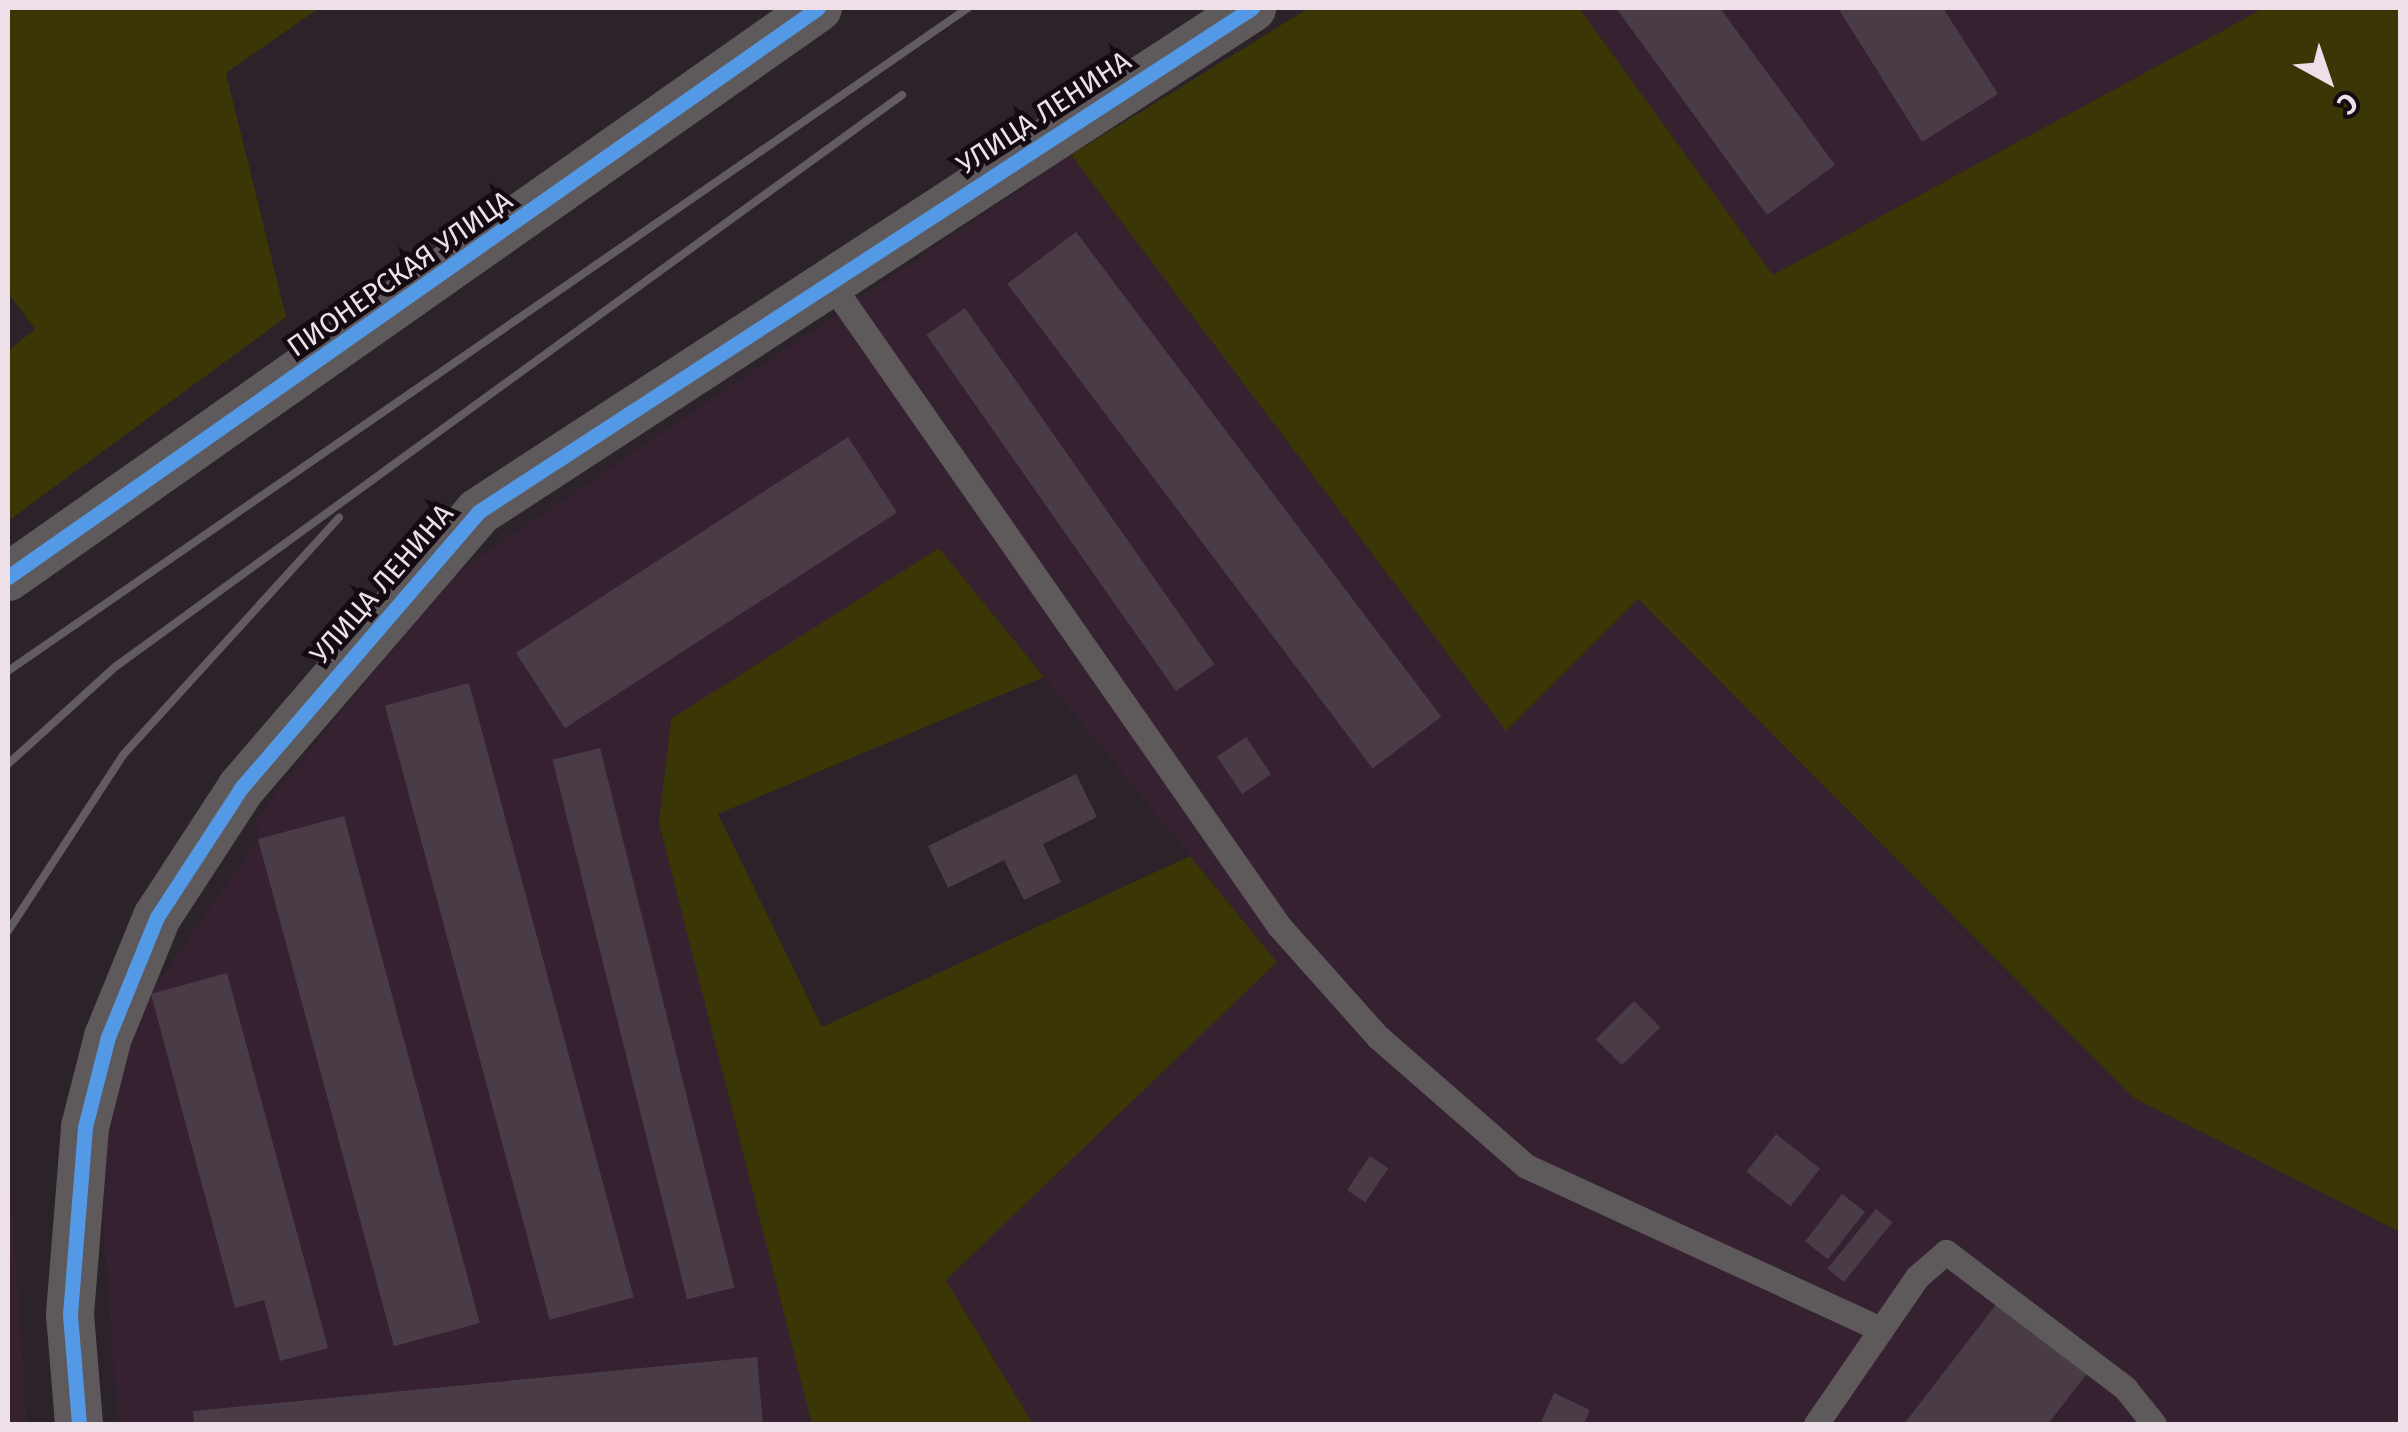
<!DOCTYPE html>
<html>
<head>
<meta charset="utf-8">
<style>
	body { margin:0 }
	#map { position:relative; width:2408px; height:1432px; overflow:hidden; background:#2c2229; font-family:"Fira Sans",sans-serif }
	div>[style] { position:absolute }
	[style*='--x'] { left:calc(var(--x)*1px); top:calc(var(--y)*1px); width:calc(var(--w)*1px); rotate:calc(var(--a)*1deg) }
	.built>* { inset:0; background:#362131 }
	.green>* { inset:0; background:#3a3606 }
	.building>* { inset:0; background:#4a3c47; transform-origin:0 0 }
	.service>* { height:25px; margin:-12.5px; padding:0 12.5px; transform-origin:12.5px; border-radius:12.5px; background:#5e595b }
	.minor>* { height:48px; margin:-24px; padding:0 24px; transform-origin:24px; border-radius:24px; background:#5e595b }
	.rail>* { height:8px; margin:-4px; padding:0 4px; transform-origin:4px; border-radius:4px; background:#625b60 }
	.cycleway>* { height:15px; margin:-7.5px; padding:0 7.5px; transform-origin:7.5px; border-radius:7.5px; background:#5399e6 }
	span { translate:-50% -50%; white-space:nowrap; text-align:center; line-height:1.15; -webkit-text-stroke:9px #130b11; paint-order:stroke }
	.street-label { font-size:28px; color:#ede0e9 }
	.frame { position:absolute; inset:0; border:10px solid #ede0e9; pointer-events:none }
	.north { position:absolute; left:2278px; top:30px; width:100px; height:100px; -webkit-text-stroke:8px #130b11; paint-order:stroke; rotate:140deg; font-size:28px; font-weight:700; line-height:40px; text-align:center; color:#ede0e9 }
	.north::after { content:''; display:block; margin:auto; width:35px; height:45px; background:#ede0e9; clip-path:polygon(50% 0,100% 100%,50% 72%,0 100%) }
</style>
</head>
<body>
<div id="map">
	<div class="built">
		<i style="clip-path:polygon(1579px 8px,2264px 8px,1773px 275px)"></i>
		<i style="clip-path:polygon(1071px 155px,1506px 730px,1638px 599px,2134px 1098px,2400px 1232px,2400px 1424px,1033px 1424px,946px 1280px,1276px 961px,939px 548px,659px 823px,812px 1424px,118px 1424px,103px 1222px,108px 1112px,146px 1000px,258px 839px,257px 817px,450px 577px)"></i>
		<i style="clip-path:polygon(8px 1193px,11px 1194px,27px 1424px,8px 1424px)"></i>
	</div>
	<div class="green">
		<i style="clip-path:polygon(8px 8px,319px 8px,226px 73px,286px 317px,8px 521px,8px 351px,35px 329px,8px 293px)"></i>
		<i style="clip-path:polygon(1309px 8px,1579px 8px,1773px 275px,2264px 8px,2400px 8px,2400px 1232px,2134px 1098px,1638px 599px,1506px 731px,1071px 155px)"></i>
		<i style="clip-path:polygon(939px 548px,1044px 677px,718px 814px,822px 1027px,1190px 856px,1277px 962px,946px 1280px,1033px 1424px,812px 1424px,659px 823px,671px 719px)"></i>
	</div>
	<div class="building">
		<i style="clip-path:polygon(1616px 8px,1720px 8px,1835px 165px,1767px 215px)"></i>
		<i style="clip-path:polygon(1838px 8px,1943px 8px,1998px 94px,1922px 142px)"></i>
		<i style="left:1076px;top:232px;width:607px;height:86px;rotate:53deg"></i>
		<i style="left:965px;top:308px;width:435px;height:47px;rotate:55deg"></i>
		<i style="left:848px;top:437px;width:90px;height:396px;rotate:57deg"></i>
		<i style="left:469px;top:683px;width:636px;height:87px;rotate:75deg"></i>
		<i style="left:1246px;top:737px;width:45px;height:35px;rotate:56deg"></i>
		<i style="left:600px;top:748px;width:556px;height:49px;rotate:76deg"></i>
		<i style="clip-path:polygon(1076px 774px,1097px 817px,1043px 844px,1061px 882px,1024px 900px,1004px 860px,948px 888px,928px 846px)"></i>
		<i style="left:344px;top:816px;width:525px;height:89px;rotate:75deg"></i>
		<i style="clip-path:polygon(227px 973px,328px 1348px,280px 1361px,264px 1300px,235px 1308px,151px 994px)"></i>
		<i style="left:1634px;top:1001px;width:37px;height:54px;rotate:45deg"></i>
		<i style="left:1776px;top:1134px;width:56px;height:48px;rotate:38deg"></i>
		<i style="left:1370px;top:1156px;width:22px;height:41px;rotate:34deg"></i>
		<i style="left:1842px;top:1194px;width:29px;height:60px;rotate:38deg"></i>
		<i style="left:1876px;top:1209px;width:21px;height:77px;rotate:39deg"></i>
		<i style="clip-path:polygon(1998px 1302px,2089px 1371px,2048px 1424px,1904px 1424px)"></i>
		<i style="clip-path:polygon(757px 1357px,763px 1424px,194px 1424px,193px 1411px)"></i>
		<i style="clip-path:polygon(1554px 1393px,1590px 1410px,1584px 1424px,1540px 1424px)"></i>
	</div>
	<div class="service">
		<i style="--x:830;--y:282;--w:785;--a:55.12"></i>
		<i style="--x:1279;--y:926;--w:149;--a:48.3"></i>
		<i style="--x:1378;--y:1037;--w:196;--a:41.1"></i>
		<i style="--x:1526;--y:1166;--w:391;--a:24.7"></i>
		<i style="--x:1816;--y:1424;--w:178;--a:-55.5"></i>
		<i style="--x:1917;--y:1277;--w:38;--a:-41"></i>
		<i style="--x:1946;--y:1252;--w:225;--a:37.2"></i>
		<i style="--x:2125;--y:1388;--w:46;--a:51.1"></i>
	</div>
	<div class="minor">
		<i style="--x:8;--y:577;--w:990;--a:-35.09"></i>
		<i style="--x:79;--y:1424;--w:110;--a:-94.7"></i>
		<i style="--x:70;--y:1314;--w:188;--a:-85.4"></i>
		<i style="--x:85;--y:1127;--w:93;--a:-75.7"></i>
		<i style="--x:108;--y:1037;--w:130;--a:-67.8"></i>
		<i style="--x:157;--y:917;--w:154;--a:-56.9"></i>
		<i style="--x:241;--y:788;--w:364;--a:-49.3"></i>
		<i style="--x:478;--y:512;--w:924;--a:-33.07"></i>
	</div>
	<div class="rail">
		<i style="--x:8;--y:671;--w:1167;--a:-34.63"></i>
		<i style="--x:8;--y:764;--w:144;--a:-42.2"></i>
		<i style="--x:115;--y:667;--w:973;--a:-36.01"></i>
		<i style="--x:8;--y:931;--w:210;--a:-56.8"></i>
		<i style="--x:123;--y:755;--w:321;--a:-47.7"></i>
	</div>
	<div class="cycleway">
		<i style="--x:8;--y:577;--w:990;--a:-35.09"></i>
		<i style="--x:79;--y:1424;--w:110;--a:-94.7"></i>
		<i style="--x:70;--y:1314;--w:188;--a:-85.4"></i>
		<i style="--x:85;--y:1127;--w:93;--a:-75.7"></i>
		<i style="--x:108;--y:1037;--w:130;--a:-67.8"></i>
		<i style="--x:157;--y:917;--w:154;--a:-56.9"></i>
		<i style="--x:241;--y:788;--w:364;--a:-49.3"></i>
		<i style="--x:478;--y:512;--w:924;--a:-33.07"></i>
	</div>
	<div class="street-label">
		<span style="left:1044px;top:113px;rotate:-33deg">УЛИЦА ЛЕНИНА</span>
		<span style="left:400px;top:274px;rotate:-35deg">ПИОНЕРСКАЯ УЛИЦА</span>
		<span style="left:382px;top:584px;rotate:-49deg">УЛИЦА ЛЕНИНА</span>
	</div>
	<div class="frame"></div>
	<div class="north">С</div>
</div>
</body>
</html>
